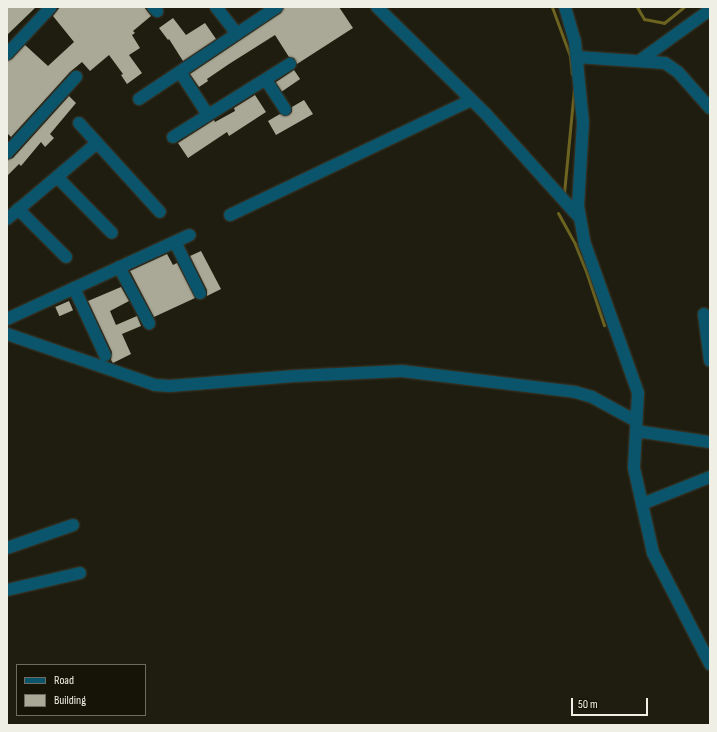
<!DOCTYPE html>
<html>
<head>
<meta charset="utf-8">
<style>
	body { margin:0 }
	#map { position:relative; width:717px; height:732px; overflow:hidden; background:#1f1d0f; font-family:"Sofia Sans Condensed",sans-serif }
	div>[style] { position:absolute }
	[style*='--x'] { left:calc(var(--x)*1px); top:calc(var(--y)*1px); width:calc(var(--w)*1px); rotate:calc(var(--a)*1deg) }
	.stream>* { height:3px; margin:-1.5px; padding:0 1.5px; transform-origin:1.5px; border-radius:1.5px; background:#6c6420 }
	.building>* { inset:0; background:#aaa896; transform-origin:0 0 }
	.roads { filter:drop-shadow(0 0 1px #3c3a2d) drop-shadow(0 0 1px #3c3a2d) }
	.minor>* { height:12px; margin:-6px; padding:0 6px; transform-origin:6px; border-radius:6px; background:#0a556c }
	span { translate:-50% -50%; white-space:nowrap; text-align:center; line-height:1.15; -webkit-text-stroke:4px #161406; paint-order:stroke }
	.frame { position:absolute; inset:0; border:8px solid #f0efe6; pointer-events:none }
	.legend { position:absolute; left:16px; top:664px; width:130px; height:52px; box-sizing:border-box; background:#161406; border:1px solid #6d6c60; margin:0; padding:5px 7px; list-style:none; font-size:12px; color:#f0efe6 }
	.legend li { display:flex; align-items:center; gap:8px; height:20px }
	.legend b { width:20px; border:1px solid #6d6c60 }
	.scale { position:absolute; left:571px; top:698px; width:77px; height:18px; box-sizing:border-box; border:2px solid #f0efe6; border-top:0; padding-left:5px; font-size:12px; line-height:14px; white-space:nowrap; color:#f0efe6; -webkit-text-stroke:3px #161406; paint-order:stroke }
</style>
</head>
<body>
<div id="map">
	<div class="stream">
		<i style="--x:552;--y:7;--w:52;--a:69.8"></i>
		<i style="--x:570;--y:56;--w:18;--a:84"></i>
		<i style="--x:637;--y:7;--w:14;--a:60"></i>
		<i style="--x:644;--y:19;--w:20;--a:11"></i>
		<i style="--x:664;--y:23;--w:26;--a:-39"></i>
		<i style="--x:564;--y:193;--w:104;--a:-84.5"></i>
		<i style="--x:558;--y:213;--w:35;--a:61"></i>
		<i style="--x:575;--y:244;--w:32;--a:68"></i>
		<i style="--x:587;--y:274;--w:54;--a:71.6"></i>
	</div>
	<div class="building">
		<i style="clip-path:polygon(7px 7px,36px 7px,7px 35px)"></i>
		<i style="clip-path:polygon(60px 7px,144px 7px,151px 16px,133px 31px,135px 33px,132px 35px,140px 48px,129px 55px,142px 73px,127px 84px,121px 75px,123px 74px,109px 55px,90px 71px,82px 62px,70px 72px,11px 137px,7px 133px,7px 61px,12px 59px,25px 45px,48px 66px,74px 42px,53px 16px)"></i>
		<i style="clip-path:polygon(284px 7px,339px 7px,353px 28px,297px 64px,294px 58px,289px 57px,275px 35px,229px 64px,207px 79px,208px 81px,199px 87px,190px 74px,281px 13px)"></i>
		<i style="clip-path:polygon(173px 18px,186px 35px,205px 23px,216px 39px,183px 61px,169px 39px,168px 40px,159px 28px)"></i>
		<i style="left:294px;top:70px;width:11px;height:22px;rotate:56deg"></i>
		<i style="clip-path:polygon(255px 95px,266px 112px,229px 136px,227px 132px,188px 158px,178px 143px,214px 120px,215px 122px,235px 111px,234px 108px)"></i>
		<i style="clip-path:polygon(69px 96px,76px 103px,50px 134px,54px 138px,45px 147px,41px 142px,21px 166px,19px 164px,7px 176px,7px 160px,13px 158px)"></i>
		<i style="clip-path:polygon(304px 100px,313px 114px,276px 135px,268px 121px,280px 114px,285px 116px,289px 115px,292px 112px,292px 107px)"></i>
		<i style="clip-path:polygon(201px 251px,221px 289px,207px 296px,207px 290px,190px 256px)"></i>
		<i style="clip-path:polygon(167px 254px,173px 265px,177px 263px,195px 298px,154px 317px,130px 271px)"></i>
		<i style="clip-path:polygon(121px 287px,129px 301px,110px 311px,116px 325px,137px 316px,141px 326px,122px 334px,131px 354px,113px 363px,111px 360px,112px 352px,88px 301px)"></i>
		<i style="left:69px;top:301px;width:10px;height:15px;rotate:66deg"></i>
	</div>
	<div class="roads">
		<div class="minor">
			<i style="--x:153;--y:7;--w:6;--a:45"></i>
			<i style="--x:216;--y:7;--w:34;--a:52"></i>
			<i style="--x:377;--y:7;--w:151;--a:44.5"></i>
			<i style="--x:485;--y:113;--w:142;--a:47.9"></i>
			<i style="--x:565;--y:7;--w:35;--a:74"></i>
			<i style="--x:575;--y:41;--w:81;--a:84.4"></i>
			<i style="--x:583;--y:122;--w:84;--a:93.4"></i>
			<i style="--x:578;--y:206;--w:39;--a:80"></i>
			<i style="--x:585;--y:244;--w:158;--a:70.4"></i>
			<i style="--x:638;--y:393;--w:75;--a:93.1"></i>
			<i style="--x:634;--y:468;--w:87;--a:77.4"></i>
			<i style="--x:653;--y:553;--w:125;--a:62.8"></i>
			<i style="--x:7;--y:54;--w:64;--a:-46.9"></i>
			<i style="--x:577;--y:57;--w:88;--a:3.9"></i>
			<i style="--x:665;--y:63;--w:16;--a:35"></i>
			<i style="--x:678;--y:72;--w:48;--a:48.4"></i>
			<i style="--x:639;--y:61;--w:87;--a:-35.7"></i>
			<i style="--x:180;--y:72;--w:51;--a:56.9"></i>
			<i style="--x:266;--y:80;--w:35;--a:57"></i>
			<i style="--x:139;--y:99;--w:166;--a:-33.7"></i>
			<i style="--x:79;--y:123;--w:120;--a:47.7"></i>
			<i style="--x:173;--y:137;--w:138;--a:-32"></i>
			<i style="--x:7;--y:153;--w:103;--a:-47.8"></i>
			<i style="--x:57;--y:177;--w:78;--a:45.5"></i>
			<i style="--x:18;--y:209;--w:68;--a:45"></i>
			<i style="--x:230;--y:215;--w:267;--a:-25.5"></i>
			<i style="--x:7;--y:219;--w:118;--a:-40.2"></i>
			<i style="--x:175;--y:242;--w:57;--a:63.9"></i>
			<i style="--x:119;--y:267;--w:64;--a:61.8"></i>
			<i style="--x:74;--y:288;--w:74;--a:65.2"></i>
			<i style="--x:704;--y:314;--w:47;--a:82.7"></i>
			<i style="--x:7;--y:319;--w:201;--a:-24.7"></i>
			<i style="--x:7;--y:334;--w:157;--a:19"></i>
			<i style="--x:155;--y:385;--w:15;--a:4"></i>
			<i style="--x:170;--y:386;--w:125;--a:-4.6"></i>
			<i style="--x:295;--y:376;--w:107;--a:-2.7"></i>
			<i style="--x:402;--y:371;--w:174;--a:6.9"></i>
			<i style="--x:575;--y:392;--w:18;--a:16"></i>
			<i style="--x:592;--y:397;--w:50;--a:28.6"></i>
			<i style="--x:636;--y:431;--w:75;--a:8.5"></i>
			<i style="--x:642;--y:504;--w:73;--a:-21.7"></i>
			<i style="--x:7;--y:548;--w:70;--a:-19.2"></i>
			<i style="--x:7;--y:590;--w:75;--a:-13.1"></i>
		</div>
	</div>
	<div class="frame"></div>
	<ul class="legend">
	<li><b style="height:5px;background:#0a556c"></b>Road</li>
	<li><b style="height:11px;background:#aaa896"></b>Building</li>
	</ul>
	<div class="scale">50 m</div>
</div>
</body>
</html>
